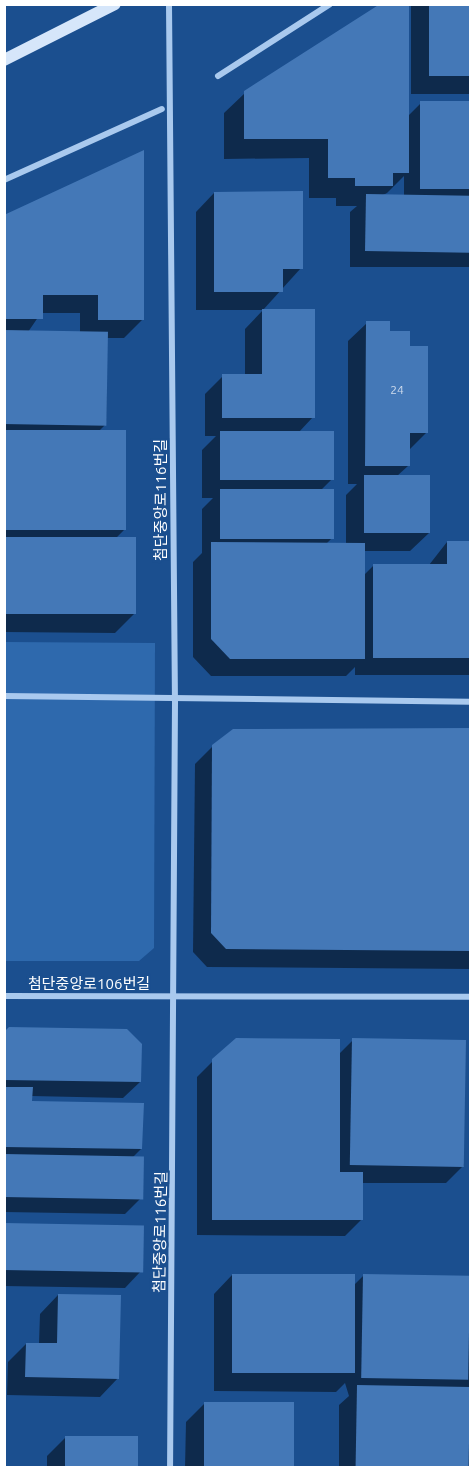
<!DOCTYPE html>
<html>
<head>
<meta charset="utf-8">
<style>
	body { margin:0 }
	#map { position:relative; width:475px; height:1472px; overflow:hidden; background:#1b4f8f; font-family:Ubuntu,"Noto Sans KR",sans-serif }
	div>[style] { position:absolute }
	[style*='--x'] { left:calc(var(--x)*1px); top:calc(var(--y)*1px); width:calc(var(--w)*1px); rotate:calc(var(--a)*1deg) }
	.green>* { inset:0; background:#2e69ad }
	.shadow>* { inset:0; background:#0007; transform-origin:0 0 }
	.building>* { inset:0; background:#4478b7; transform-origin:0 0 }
	.street>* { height:6px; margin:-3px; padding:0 3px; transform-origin:3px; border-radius:3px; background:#a9c9ee }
	.secondary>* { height:12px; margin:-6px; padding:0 6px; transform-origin:6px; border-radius:6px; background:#d6e6fa }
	span { translate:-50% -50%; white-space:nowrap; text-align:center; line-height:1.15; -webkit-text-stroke:4.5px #1b4f8f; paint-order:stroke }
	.number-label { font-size:12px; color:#d0dded }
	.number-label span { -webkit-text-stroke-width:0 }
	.street-label { font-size:15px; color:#fff }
	.frame { position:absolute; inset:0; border:6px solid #fff; pointer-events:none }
</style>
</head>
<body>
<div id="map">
	<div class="green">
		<i style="clip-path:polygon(5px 642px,155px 643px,154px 948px,139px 961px,5px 961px)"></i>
	</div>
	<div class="shadow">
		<i style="left:411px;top:4px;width:59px;height:90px"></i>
		<i style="clip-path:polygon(evenodd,245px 93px,408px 116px,421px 103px,470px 103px,470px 267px,350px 267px,350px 212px,357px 206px,336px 206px,336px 198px,309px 198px,309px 158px,224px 159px,224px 113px,245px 93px,404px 176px,404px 196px,381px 196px,387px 193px,404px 176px)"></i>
		<i style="clip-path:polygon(214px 193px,301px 268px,263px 310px,196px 310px,196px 212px)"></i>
		<i style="clip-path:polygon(evenodd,4px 217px,143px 319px,124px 338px,107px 338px,106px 424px,98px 432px,124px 530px,115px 539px,134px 614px,115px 633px,4px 632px,4px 217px,41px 313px,80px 313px,80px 332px,28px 332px,41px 313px)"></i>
		<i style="clip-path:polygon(263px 310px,313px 417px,299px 432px,332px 479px,320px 491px,332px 538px,326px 544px,346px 544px,346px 495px,357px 484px,348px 484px,348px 341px,367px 323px,408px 348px,426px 433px,408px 451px,408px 466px,397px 476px,429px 533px,410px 551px,364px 551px,364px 575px,374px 565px,429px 565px,447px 542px,470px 542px,470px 675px,355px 675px,355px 667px,346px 676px,211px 676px,193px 657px,193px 562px,202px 553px,202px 509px,213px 498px,202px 498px,202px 450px,216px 436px,205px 436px,205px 394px,223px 376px,245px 376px,245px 329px)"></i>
		<i style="clip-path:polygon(470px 729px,470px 969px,207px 967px,193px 952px,195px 764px,213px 746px,234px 730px)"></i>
		<i style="clip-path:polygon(4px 1034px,140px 1082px,123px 1098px,31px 1096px,31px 1103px,141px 1149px,133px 1157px,141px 1198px,125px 1214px,4px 1212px)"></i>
		<i style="clip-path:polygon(353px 1040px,464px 1165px,446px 1183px,361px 1183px,361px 1220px,345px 1236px,197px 1235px,197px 1077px,213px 1061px,339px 1054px)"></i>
		<i style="clip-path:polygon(4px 1225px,141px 1271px,125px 1288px,4px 1286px)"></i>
		<i style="clip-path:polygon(232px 1275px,354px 1285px,363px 1276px,470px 1276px,470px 1468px,339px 1468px,339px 1405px,349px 1396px,345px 1383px,336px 1392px,214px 1391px,214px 1294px)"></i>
		<i style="clip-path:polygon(58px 1295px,118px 1378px,100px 1397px,7px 1395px,8px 1362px,26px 1344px,39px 1344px,40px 1314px)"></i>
		<i style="clip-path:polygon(204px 1404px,293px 1468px,185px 1468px,186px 1422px)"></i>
		<i style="clip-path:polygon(66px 1437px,136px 1468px,47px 1468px,47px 1456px)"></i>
	</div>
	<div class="building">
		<i style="clip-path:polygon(380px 4px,409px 4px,409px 173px,393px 173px,393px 186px,355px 186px,355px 178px,328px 178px,328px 139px,244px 139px,244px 91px)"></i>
		<i style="left:429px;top:4px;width:41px;height:72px"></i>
		<i style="left:420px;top:101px;width:50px;height:88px"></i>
		<i style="clip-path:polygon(144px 150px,144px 320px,98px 320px,98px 295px,43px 295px,43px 319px,4px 319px,4px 215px)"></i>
		<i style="clip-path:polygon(303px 191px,303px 269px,283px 269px,283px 292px,214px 292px,214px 192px)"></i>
		<i style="left:366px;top:194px;width:104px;height:57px;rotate:1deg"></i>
		<i style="clip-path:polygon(262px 309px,315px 309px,315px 418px,222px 418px,222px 374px,262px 374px)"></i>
		<i style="clip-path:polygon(366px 321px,390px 321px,390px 331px,410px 331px,410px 346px,428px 346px,428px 433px,410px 433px,410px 466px,365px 466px)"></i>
		<i style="left:4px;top:330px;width:104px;height:94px;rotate:1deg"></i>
		<i style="left:4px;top:430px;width:122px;height:100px"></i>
		<i style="left:220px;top:431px;width:114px;height:49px"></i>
		<i style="left:364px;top:475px;width:66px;height:58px"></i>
		<i style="left:220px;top:489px;width:114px;height:50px"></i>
		<i style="left:4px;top:537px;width:132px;height:77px"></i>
		<i style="clip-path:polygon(447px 541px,470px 541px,470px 658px,373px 658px,373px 564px,447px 564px)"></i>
		<i style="clip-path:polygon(211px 542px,365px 543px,365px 659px,230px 659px,211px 639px)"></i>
		<i style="clip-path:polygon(470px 728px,470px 951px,226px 949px,211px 933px,212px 745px,233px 729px)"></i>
		<i style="clip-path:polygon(9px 1027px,127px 1029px,142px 1044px,141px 1082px,4px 1080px,4px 1032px)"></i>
		<i style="clip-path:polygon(236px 1038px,340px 1039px,340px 1172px,363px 1172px,363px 1220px,212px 1220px,212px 1059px)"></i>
		<i style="left:352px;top:1038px;width:114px;height:127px;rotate:1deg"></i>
		<i style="clip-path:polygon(4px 1087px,33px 1087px,32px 1101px,144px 1103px,142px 1149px,4px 1147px)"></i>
		<i style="left:4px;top:1154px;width:140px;height:43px;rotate:1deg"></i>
		<i style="left:4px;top:1223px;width:140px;height:47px;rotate:1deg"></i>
		<i style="left:232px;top:1274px;width:123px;height:99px"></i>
		<i style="left:363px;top:1274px;width:107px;height:104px;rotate:1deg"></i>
		<i style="clip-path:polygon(58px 1294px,121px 1295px,119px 1379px,25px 1377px,26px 1343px,57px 1343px)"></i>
		<i style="left:357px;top:1385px;width:113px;height:83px;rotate:1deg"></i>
		<i style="left:204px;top:1402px;width:90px;height:66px"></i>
		<i style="left:65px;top:1436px;width:73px;height:32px"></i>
	</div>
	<div class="street">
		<i style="--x:169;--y:4;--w:698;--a:89.51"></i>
		<i style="--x:175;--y:702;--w:766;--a:90.37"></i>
		<i style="--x:218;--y:76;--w:133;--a:-32.7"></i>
		<i style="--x:4;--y:180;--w:173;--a:-24.2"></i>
		<i style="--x:4;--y:696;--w:466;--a:0.7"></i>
		<i style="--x:4;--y:996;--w:466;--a:0.1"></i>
	</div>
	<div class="secondary">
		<i style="--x:4;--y:60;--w:124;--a:-26.8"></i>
	</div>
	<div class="number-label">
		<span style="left:397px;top:390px">24</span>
	</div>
	<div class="street-label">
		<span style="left:161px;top:500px;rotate:-90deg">첨단중앙로116번길</span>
		<span style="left:89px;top:984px">첨단중앙로106번길</span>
		<span style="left:160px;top:1232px;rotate:-89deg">첨단중앙로116번길</span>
	</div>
	<div class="frame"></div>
</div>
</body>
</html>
